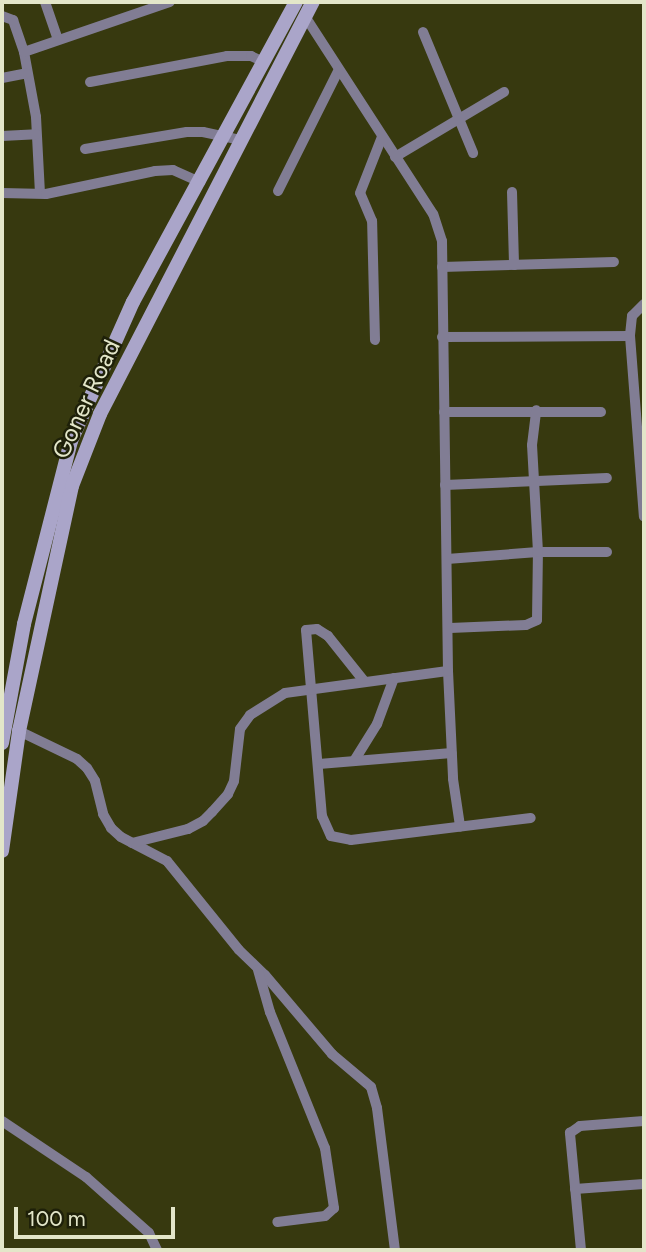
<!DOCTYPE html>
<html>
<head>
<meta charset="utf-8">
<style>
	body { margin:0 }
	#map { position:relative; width:646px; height:1252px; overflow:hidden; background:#37390f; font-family:Figtree,sans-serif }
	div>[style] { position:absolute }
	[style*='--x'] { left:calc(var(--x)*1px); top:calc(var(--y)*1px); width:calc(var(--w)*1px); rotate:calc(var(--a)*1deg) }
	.street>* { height:10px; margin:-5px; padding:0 5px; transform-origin:5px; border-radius:5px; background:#817d94 }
	.secondary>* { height:14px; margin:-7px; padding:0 7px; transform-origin:7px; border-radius:7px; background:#aaa5c9 }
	span { translate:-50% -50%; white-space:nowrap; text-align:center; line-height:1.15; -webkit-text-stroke:5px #1e2009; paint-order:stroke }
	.street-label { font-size:24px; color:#e3e6c9 }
	.frame { position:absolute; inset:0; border:4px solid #e3e6c9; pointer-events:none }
	.scale { position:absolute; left:14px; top:1207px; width:161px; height:32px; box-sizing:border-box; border:4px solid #e3e6c9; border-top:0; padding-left:9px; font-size:21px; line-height:24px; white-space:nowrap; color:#e3e6c9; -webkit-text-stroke:5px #1e2009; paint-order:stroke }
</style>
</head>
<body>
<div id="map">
	<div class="street">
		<i style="--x:45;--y:2;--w:39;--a:71"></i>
		<i style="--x:2;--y:16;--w:12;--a:20"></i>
		<i style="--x:13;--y:20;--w:34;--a:71"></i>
		<i style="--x:24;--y:52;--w:66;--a:79.5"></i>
		<i style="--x:36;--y:117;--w:76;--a:87"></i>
		<i style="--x:423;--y:32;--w:131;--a:67.5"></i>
		<i style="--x:24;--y:52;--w:154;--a:-18.9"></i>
		<i style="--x:2;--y:78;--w:25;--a:-11"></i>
		<i style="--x:90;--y:82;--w:139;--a:-10.7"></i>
		<i style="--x:227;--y:56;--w:24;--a:0"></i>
		<i style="--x:251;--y:56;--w:14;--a:25"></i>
		<i style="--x:2;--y:136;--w:34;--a:-3"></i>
		<i style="--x:85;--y:149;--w:103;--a:-9.5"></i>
		<i style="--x:187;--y:132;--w:16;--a:0"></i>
		<i style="--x:203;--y:132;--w:39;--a:12"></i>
		<i style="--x:395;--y:157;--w:127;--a:-30.8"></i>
		<i style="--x:278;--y:191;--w:134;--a:-63.4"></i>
		<i style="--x:512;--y:192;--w:73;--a:88.4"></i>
		<i style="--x:2;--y:193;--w:44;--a:1.3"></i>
		<i style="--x:46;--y:194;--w:111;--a:-11.9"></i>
		<i style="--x:155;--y:171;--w:18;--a:-3"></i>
		<i style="--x:173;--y:170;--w:30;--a:24"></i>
		<i style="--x:442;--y:267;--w:172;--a:-1.7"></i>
		<i style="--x:644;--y:304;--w:17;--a:135"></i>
		<i style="--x:632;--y:316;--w:20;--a:96"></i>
		<i style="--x:630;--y:336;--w:181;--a:85.6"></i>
		<i style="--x:442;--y:337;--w:188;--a:-0.3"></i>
		<i style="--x:375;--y:340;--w:119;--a:-91.4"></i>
		<i style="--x:372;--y:221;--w:30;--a:-113"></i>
		<i style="--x:360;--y:193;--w:60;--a:-68.6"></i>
		<i style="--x:444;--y:412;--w:157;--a:0"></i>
		<i style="--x:445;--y:485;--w:162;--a:-2.5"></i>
		<i style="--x:447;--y:559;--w:91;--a:-4.4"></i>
		<i style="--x:538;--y:552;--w:69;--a:0"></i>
		<i style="--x:450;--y:628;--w:76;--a:-2.3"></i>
		<i style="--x:526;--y:625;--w:12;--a:-24"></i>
		<i style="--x:537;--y:620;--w:68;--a:-89.2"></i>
		<i style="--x:538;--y:552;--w:107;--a:-93.2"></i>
		<i style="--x:532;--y:445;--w:35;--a:-83"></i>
		<i style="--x:448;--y:671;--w:108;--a:87.3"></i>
		<i style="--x:453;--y:779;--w:48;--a:81.5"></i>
		<i style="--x:364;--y:681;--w:58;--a:-128.7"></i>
		<i style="--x:328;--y:636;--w:13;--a:-148"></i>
		<i style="--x:317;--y:629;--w:11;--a:175"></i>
		<i style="--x:306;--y:630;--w:187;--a:85.1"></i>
		<i style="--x:322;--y:816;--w:22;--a:66"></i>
		<i style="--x:331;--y:836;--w:20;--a:11"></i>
		<i style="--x:351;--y:840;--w:181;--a:-7"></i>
		<i style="--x:19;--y:731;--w:64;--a:25.8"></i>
		<i style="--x:77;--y:759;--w:13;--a:42"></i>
		<i style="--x:87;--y:768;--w:15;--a:58"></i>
		<i style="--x:95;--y:781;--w:34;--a:76"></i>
		<i style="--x:103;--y:814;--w:16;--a:60"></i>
		<i style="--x:111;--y:828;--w:13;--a:42"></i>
		<i style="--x:121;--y:837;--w:52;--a:27.6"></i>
		<i style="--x:167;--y:861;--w:114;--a:51"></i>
		<i style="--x:239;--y:950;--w:36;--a:44"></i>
		<i style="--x:265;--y:975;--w:104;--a:49.7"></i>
		<i style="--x:332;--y:1054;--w:51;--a:40.2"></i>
		<i style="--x:371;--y:1087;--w:22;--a:74"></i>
		<i style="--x:377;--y:1108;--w:143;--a:82.8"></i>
		<i style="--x:354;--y:761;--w:44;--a:-58.1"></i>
		<i style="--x:377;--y:724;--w:49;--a:-69.7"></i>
		<i style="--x:319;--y:764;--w:133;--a:-4.7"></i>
		<i style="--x:132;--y:843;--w:58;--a:-14"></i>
		<i style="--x:188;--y:829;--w:17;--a:-28"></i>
		<i style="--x:203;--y:821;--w:13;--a:-45"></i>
		<i style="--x:212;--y:812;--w:24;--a:-48"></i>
		<i style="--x:228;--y:794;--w:14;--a:-65"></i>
		<i style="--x:234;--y:781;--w:52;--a:-83.4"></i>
		<i style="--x:240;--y:729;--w:17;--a:-54"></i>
		<i style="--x:250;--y:715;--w:41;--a:-32.2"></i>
		<i style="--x:285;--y:693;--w:164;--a:-7.7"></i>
		<i style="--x:448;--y:671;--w:430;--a:-90.8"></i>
		<i style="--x:442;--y:241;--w:28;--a:-108"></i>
		<i style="--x:433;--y:214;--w:236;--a:-122.9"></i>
		<i style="--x:258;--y:970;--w:44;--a:74.1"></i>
		<i style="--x:270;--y:1012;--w:147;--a:68"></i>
		<i style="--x:325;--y:1148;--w:61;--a:81.5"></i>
		<i style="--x:334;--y:1208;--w:12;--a:138"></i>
		<i style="--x:325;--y:1216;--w:48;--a:172.9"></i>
		<i style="--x:2;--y:1121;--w:101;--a:33.7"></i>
		<i style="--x:86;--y:1177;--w:84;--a:41.6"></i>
		<i style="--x:149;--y:1233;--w:19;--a:65"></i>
		<i style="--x:575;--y:1189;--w:69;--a:-4.1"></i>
		<i style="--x:581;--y:1250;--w:118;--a:-95.4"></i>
		<i style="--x:570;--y:1133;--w:12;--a:-35"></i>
		<i style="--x:580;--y:1126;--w:64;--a:-4.5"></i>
	</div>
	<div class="secondary">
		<i style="--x:2;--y:743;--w:121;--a:-79.5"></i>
		<i style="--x:24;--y:624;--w:189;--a:-75.6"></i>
		<i style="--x:71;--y:441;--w:152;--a:-66"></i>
		<i style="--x:133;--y:302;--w:341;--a:-61.5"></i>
		<i style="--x:2;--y:851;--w:121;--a:-81.9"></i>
		<i style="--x:19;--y:731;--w:251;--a:-77.8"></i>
		<i style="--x:72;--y:486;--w:77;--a:-68.7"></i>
		<i style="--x:100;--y:414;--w:464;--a:-62.7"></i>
	</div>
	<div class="street-label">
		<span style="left:86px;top:399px;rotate:-65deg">Goner Road</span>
	</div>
	<div class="frame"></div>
	<div class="scale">100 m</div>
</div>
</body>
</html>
